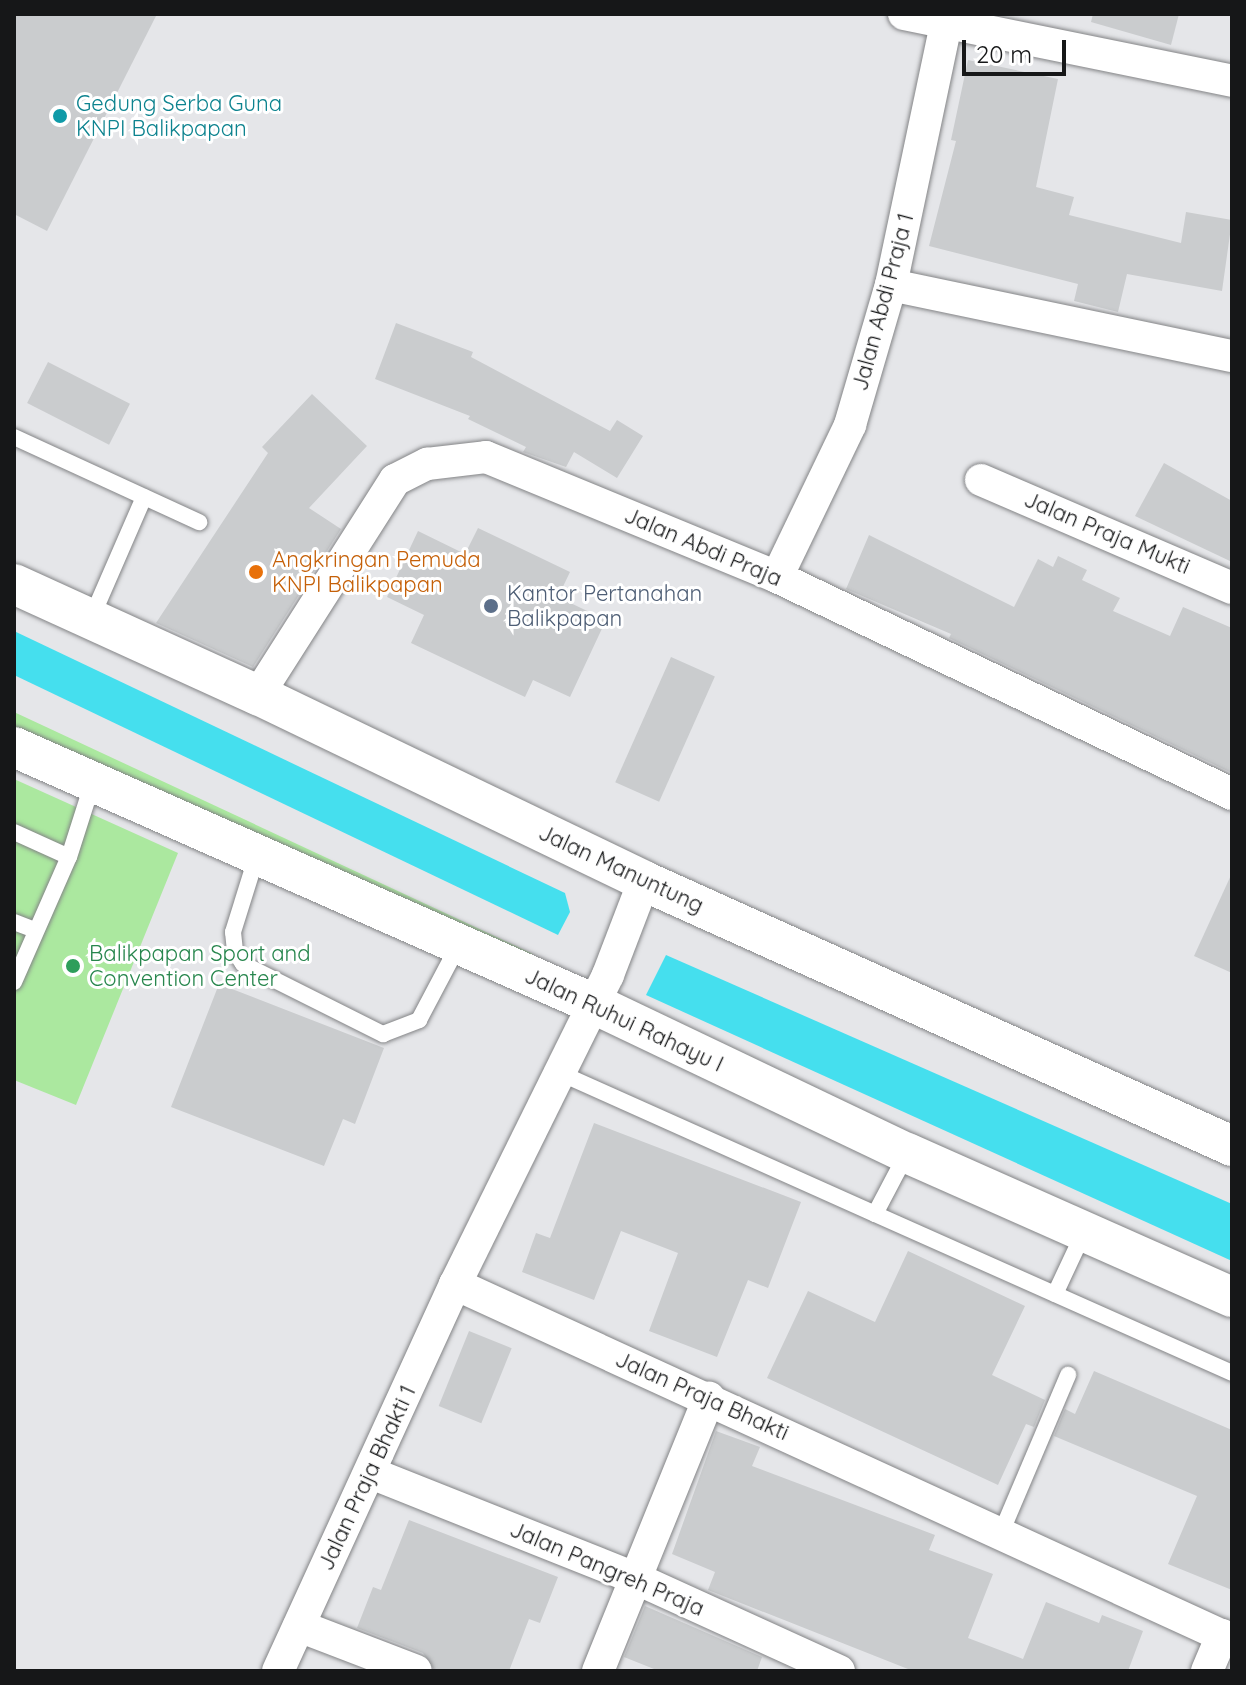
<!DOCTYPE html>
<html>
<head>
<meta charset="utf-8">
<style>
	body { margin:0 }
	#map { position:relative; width:1246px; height:1685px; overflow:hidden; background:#e5e6e9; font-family:Quicksand,sans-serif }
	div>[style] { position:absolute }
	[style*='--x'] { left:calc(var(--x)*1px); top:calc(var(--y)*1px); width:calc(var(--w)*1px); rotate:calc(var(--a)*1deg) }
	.green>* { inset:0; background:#abe89f; transform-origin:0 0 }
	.water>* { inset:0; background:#45dfee }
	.building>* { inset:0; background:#caccce; transform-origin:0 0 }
	.roads { filter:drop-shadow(0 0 2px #838486) drop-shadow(0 0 2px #838486) }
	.service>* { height:16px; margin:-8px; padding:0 8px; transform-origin:8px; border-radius:8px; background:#fff }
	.minor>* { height:32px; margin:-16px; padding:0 16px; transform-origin:16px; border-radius:16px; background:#fff }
	.tertiary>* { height:40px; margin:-20px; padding:0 20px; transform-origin:20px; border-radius:20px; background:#fff }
	.dots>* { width:22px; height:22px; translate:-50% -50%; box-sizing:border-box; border:4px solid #fff; border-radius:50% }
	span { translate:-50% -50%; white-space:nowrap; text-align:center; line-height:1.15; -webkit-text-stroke:6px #fff; paint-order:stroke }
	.culture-label { font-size:22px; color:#0d838f }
	.left { translate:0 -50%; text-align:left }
	.street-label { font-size:22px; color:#161718 }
	.food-label { font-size:22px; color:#c56008 }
	.service-label { font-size:22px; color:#4e5e75 }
	.leisure-label { font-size:22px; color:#27864d }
	.frame { position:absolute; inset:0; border:16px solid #161718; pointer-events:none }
	.scale { position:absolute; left:962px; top:40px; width:104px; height:36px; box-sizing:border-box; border:4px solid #161718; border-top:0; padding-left:10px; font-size:24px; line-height:28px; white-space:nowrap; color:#161718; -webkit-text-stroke:6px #fff; paint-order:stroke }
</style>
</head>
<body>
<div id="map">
	<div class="green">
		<i style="left:14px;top:712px;width:572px;height:28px;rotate:25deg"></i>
		<i style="clip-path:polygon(14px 779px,178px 853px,76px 1105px,14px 1080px)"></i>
	</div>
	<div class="water">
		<i style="clip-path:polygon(14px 631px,565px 893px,570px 912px,558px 935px,14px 675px)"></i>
		<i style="clip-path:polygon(666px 955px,1232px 1204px,1232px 1261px,646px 995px)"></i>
	</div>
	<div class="building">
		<i style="clip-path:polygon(14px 14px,157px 14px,47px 231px,14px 214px)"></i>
		<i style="clip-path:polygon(1093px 14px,1179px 14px,1171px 45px,1091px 22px)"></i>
		<i style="clip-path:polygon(968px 60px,1058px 79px,1036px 187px,1074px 197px,1069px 215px,1181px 243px,1186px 212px,1232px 220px,1222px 291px,1127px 274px,1118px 312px,1074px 301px,1078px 284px,929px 246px,956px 141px,951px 140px)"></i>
		<i style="clip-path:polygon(396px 323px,473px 352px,471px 357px,610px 431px,617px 420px,643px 436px,617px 478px,574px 452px,566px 467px,523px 452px,526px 447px,468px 419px,470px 416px,375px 379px)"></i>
		<i style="left:48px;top:362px;width:92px;height:46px;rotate:27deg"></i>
		<i style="clip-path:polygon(312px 394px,367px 446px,309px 508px,341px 529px,253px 667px,156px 623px,268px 453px,262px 447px)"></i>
		<i style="clip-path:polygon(1164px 463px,1232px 501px,1232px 562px,1135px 516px)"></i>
		<i style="clip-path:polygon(478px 528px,570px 572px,558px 597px,606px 620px,570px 697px,533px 680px,525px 697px,411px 643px,424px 615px,387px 597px,418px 531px,465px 554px)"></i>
		<i style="clip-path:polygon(869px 535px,1014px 607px,1038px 559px,1053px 567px,1058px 556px,1087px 570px,1082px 580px,1120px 598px,1113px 611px,1170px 636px,1183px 607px,1232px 628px,1232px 773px,949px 638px,951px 634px,846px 589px)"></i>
		<i style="left:671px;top:657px;width:48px;height:137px;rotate:24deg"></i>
		<i style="clip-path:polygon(1232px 873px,1232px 973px,1194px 956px)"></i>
		<i style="clip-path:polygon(219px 984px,384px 1048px,355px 1124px,343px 1119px,324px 1166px,171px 1107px)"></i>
		<i style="clip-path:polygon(594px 1123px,801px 1202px,768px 1288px,748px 1280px,717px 1357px,649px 1331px,678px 1253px,621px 1231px,594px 1300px,522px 1272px,536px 1233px,550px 1238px)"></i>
		<i style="clip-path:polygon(908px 1251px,1025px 1306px,992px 1375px,1045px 1400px,1034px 1427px,1026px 1424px,998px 1485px,767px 1378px,808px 1291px,875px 1322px)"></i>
		<i style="left:469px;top:1331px;width:46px;height:81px;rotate:22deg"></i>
		<i style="clip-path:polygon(1094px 1371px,1232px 1430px,1232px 1590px,1168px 1564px,1197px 1496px,1054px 1436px,1065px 1409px,1075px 1414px)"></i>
		<i style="clip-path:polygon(716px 1431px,760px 1447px,752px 1466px,935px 1535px,929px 1550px,993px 1574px,968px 1638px,1023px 1659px,1046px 1602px,1099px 1623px,1102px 1615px,1143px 1631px,1128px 1671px,913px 1671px,708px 1590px,715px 1572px,672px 1554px)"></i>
		<i style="clip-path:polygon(409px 1520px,558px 1577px,540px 1623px,529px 1619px,509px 1671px,435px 1671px,423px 1653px,357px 1628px,373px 1587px,381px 1590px)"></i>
		<i style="clip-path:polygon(645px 1606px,762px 1657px,757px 1671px,659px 1671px,624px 1657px)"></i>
	</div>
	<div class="roads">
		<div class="service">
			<i style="--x:14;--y:437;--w:204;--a:24.7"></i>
			<i style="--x:91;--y:619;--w:133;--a:-66.5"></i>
			<i style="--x:14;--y:832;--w:60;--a:24.4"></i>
			<i style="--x:257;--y:855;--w:81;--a:107.3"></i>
			<i style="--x:233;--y:932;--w:20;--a:84"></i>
			<i style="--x:235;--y:952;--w:14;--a:56"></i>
			<i style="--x:243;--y:964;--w:157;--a:26.6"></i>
			<i style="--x:383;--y:1034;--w:39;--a:-21"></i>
			<i style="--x:419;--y:1020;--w:84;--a:-62.2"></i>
			<i style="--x:14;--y:922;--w:22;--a:21"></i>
			<i style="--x:14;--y:982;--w:137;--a:-66.3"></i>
			<i style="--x:69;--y:857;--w:79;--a:-72.3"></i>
			<i style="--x:560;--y:1073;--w:345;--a:24.1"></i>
			<i style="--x:875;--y:1214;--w:69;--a:-62.3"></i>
			<i style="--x:875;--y:1214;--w:391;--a:24"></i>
			<i style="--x:1055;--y:1294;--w:71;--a:-64.9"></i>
			<i style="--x:1001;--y:1533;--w:172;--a:-67"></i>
		</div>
		<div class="minor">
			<i style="--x:904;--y:14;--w:335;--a:11.5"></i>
			<i style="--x:891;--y:285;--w:348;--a:11.8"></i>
			<i style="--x:981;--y:480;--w:273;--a:23.3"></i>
			<i style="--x:777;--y:577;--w:169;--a:-64.3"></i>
			<i style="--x:850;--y:425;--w:146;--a:-73.7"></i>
			<i style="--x:891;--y:285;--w:277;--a:-78.1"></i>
			<i style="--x:258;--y:695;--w:255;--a:-57.5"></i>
			<i style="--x:395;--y:480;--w:36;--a:-27"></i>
			<i style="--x:427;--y:464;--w:59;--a:-6.8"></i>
			<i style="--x:486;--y:457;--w:315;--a:22.4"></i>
			<i style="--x:777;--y:577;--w:504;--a:25.5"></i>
			<i style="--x:644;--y:881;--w:101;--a:111"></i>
			<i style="--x:608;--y:975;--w:345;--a:116.3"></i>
			<i style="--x:455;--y:1284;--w:855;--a:24.62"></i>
			<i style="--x:371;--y:1473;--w:286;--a:21.7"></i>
			<i style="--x:637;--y:1579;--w:222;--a:24.5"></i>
			<i style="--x:299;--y:1626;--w:125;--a:21"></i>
			<i style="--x:278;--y:1671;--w:426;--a:-65.4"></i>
			<i style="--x:598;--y:1671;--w:295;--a:-67.9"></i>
			<i style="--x:1207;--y:1671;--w:39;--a:-67"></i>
		</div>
		<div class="tertiary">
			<i style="--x:14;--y:584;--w:268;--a:24.5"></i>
			<i style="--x:258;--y:695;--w:428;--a:25.7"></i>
			<i style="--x:644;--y:881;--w:645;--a:24.26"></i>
			<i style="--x:14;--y:747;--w:634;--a:23.9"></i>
			<i style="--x:594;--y:1004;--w:347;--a:25.5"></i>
			<i style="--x:907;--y:1153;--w:355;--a:23.9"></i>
		</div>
	</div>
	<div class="dots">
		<i style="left:60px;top:116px;background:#0f9aa8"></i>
		<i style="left:256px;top:572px;background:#e8710a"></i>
		<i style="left:491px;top:606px;background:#5c6f8a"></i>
		<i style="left:73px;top:966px;background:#2e9e5b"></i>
	</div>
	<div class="culture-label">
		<span class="left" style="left:76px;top:116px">Gedung Serba Guna<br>KNPI Balikpapan</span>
	</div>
	<div class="street-label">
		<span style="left:883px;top:302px;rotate:-75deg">Jalan Abdi Praja 1</span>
		<span style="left:1107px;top:533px;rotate:23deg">Jalan Praja Mukti</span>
		<span style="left:703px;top:547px;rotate:23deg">Jalan Abdi Praja</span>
		<span style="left:621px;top:869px;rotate:25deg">Jalan Manuntung</span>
		<span style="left:624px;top:1020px;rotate:25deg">Jalan Ruhui Rahayu I</span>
		<span style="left:702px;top:1396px;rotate:24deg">Jalan Praja Bhakti</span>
		<span style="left:367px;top:1478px;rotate:-65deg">Jalan Praja Bhakti 1</span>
		<span style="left:607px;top:1569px;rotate:23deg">Jalan Pangreh Praja</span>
	</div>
	<div class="food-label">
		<span class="left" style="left:272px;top:572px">Angkringan Pemuda<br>KNPI Balikpapan</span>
	</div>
	<div class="service-label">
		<span class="left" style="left:507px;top:606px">Kantor Pertanahan<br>Balikpapan</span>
	</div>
	<div class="leisure-label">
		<span class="left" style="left:89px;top:966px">Balikpapan Sport and<br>Convention Center</span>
	</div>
	<div class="frame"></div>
	<div class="scale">20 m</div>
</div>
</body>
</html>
